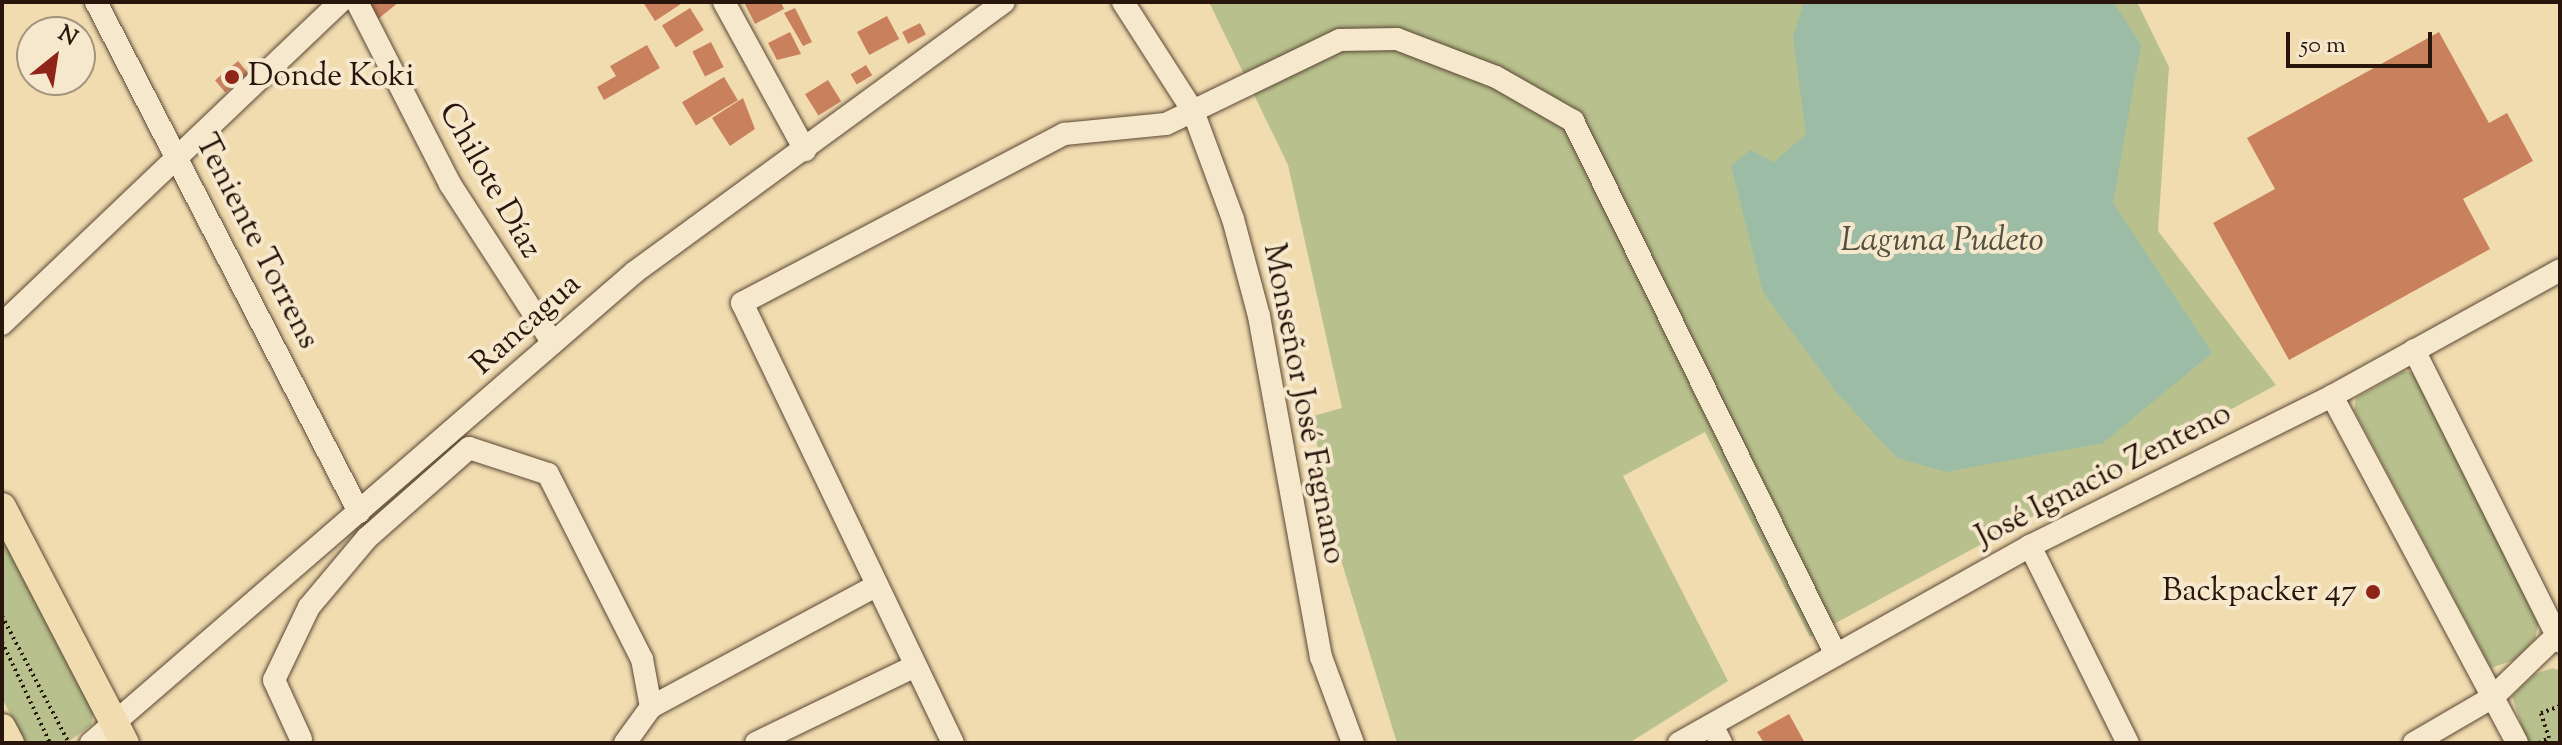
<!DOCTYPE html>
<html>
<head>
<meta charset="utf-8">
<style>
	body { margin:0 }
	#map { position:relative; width:2562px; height:745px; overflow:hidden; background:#f1dcb0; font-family:"Sorts Mill Goudy",serif }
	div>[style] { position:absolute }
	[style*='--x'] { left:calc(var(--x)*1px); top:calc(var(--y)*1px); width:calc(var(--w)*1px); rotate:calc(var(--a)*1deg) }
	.green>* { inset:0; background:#b8c18d }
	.water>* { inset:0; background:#9cbca6 }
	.building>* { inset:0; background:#c9805d; transform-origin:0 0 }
	.path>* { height:4px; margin-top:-2px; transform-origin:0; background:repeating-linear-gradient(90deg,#28150c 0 2px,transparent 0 6px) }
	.roads { filter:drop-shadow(0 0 2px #5a4735) drop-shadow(0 0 2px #5a4735) }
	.minor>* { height:22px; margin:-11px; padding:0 11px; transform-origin:11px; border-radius:11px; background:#f6e8cc }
	.major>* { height:28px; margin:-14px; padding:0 14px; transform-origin:14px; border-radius:14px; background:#f1dcb0 }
	.dots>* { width:22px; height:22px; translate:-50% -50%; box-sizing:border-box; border:4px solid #f6e8cc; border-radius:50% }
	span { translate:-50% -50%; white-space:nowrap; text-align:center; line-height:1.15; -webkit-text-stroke:8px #f6e8cc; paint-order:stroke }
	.poi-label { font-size:32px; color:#28150c }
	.left { translate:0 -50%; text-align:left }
	.right { translate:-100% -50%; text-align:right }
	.street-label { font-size:32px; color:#28150c }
	.water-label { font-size:34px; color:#514f42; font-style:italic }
	.frame { position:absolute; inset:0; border:4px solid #28150c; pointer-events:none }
	.north { position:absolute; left:16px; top:16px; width:80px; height:80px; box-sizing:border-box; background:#f6e8cc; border:2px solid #a4947f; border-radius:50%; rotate:30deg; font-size:22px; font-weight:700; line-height:32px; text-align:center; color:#28150c }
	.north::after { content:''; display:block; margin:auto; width:28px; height:36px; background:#8f2418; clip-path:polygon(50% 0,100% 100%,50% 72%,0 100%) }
	.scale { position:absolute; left:2286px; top:32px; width:146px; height:36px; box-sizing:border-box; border:4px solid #28150c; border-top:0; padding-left:10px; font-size:24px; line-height:28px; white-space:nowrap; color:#28150c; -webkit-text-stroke:6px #f6e8cc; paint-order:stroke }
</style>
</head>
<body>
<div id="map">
	<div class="green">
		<i style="clip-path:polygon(1209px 2px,2137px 2px,2169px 67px,2158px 231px,2276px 385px,1810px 637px,1705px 432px,1623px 476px,1728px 681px,1629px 743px,1397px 743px,1327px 514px,1313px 416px,1342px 408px,1288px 165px)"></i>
		<i style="clip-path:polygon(2404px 371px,2420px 374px,2540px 616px,2535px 639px,2514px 660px,2491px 668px,2354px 410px,2356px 398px)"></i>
		<i style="clip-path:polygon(2px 531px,94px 708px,91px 725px,67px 743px,25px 743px,2px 698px)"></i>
		<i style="clip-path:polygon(2553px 668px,2560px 671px,2560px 743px,2527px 743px,2512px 696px,2535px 674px)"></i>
	</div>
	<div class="water">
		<i style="clip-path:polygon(1804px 2px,2114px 3px,2141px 45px,2113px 203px,2212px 353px,2103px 443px,1946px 472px,1897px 458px,1836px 392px,1763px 292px,1731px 166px,1750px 150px,1774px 162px,1806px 134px,1793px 37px)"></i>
	</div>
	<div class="building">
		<i style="clip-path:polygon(369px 2px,399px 2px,378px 19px)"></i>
		<i style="clip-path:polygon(643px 2px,684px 2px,655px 21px)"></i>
		<i style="clip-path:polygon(744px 2px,781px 2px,784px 9px,755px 24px)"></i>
		<i style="left:690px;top:8px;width:26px;height:33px;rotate:58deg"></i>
		<i style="clip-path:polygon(795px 8px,812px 42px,803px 46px,784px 13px)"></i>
		<i style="left:887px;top:16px;width:26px;height:34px;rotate:62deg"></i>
		<i style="left:920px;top:23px;width:13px;height:20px;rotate:63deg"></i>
		<i style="clip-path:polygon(790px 32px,801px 54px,777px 60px,768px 43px)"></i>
		<i style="clip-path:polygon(2439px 32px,2489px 123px,2507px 113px,2533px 161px,2463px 199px,2490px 249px,2289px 360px,2213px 223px,2275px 189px,2247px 138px)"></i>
		<i style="left:711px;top:42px;width:28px;height:21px;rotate:63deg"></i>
		<i style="clip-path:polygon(647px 45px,660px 68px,604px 100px,597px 87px,616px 76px,610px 66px)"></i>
		<i style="left:238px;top:61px;width:16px;height:30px;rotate:50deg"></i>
		<i style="left:866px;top:65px;width:12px;height:18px;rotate:59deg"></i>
		<i style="left:724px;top:77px;width:27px;height:49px;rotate:59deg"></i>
		<i style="left:828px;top:80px;width:25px;height:27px;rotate:58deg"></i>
		<i style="clip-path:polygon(743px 98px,755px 129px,730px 146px,712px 118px)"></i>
		<i style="clip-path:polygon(1789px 714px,1805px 743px,1764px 743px,1757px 732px)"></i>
	</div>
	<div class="path">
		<i style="--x:2;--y:616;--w:144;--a:62.2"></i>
		<i style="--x:2;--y:642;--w:112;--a:64.6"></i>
		<i style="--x:2539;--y:743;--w:11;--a:-27"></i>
		<i style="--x:2549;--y:738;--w:26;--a:-108"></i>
		<i style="--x:2541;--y:713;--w:20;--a:-20"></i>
	</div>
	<div class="roads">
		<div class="minor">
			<i style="--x:96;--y:2;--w:574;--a:62.72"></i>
			<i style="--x:357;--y:2;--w:204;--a:62.9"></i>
			<i style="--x:450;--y:184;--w:189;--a:57.1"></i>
			<i style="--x:724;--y:2;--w:169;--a:61.3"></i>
			<i style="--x:1123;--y:2;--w:130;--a:57.3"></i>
			<i style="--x:1193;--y:111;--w:115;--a:69.7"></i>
			<i style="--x:1233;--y:219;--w:100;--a:75"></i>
			<i style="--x:1259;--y:316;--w:347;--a:79.7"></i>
			<i style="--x:1321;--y:657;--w:92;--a:69.6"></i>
			<i style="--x:2;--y:324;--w:467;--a:-43.6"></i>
			<i style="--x:2414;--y:350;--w:326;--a:63.4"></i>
			<i style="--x:2332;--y:396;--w:393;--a:61.9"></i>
			<i style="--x:2030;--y:546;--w:220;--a:63.6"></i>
			<i style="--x:1712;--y:725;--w:20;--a:63"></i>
			<i style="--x:301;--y:739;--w:65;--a:-114.6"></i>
			<i style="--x:274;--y:680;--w:81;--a:-64.4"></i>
			<i style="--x:309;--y:607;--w:90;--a:-50"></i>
			<i style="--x:367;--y:538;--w:136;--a:-41.4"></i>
			<i style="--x:469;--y:448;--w:83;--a:18.2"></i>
			<i style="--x:548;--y:474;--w:208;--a:63.1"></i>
			<i style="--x:642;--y:659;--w:49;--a:79.4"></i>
			<i style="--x:91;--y:743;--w:720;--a:-40.89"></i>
			<i style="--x:635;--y:272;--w:457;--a:-36.2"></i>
			<i style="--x:625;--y:743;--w:44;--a:-54.2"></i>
			<i style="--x:651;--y:707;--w:255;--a:-28.3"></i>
			<i style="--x:756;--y:743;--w:174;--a:-25.8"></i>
			<i style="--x:953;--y:743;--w:488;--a:-115.6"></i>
			<i style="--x:742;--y:303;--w:364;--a:-27.7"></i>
			<i style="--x:1064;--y:134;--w:102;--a:-5.6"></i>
			<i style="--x:1166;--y:124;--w:193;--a:-25.8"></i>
			<i style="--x:1340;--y:40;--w:57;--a:-1"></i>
			<i style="--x:1397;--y:39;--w:106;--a:21"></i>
			<i style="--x:1496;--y:77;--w:89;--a:29.7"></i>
			<i style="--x:1573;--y:121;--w:595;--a:63.78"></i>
			<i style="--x:1679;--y:743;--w:403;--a:-29.3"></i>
			<i style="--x:2030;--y:546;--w:337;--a:-26.4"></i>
			<i style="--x:2332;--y:396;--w:260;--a:-28.9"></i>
			<i style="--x:2414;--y:743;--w:91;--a:-30.2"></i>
			<i style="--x:2493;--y:697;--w:93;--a:-44.1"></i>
		</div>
		<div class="major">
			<i style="--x:2;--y:507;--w:266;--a:62.5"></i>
			<i style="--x:2;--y:728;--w:17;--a:62"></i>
		</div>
	</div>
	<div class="dots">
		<i style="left:232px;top:77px;background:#8f2418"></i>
		<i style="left:2373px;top:592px;background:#8f2418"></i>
	</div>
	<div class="poi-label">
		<span class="left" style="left:248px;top:77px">Donde Koki</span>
		<span class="right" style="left:2357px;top:592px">Backpacker 47</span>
	</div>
	<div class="street-label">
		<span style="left:489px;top:181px;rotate:60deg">Chilote Díaz</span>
		<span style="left:256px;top:242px;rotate:63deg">Teniente Torrens</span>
		<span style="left:527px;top:325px;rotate:-42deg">Rancagua</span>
		<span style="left:1303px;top:404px;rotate:79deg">Monseñor José Fagnano</span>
		<span style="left:2104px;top:476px;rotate:-27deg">José Ignacio Zenteno</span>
	</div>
	<div class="water-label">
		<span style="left:1942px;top:242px">Laguna Pudeto</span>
	</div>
	<div class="frame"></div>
	<div class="north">N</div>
	<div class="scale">50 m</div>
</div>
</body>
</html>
